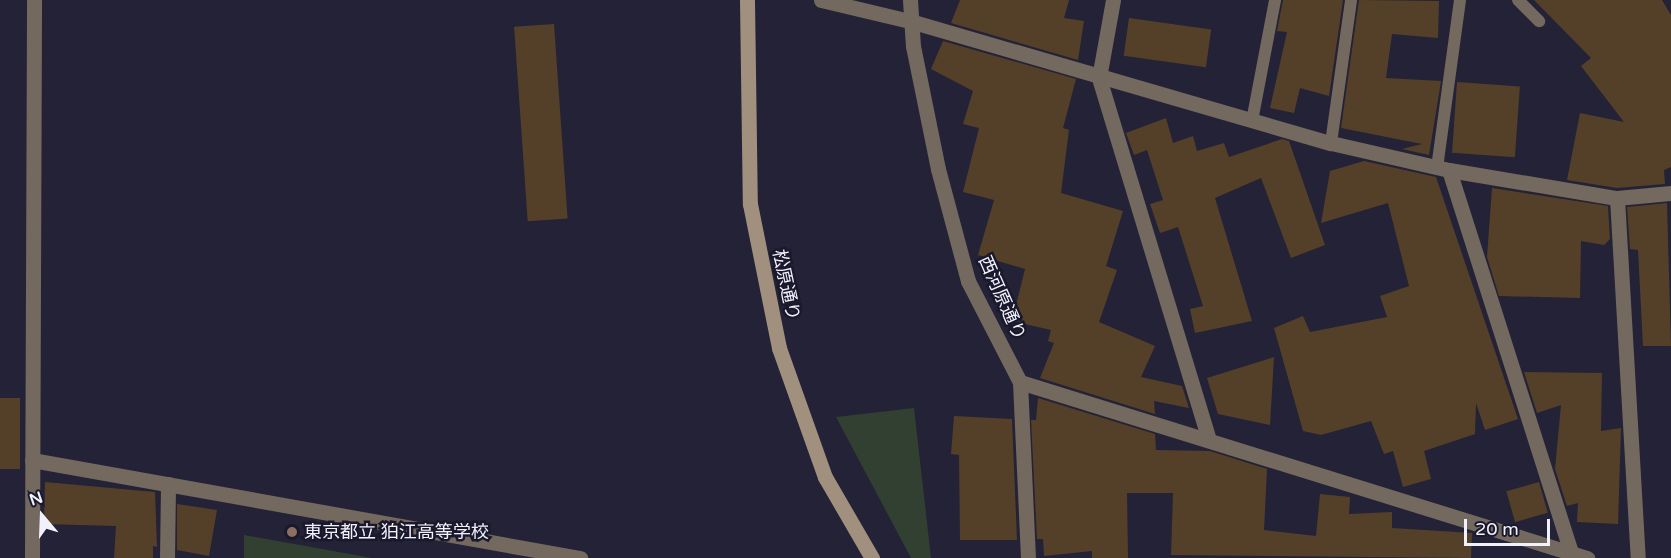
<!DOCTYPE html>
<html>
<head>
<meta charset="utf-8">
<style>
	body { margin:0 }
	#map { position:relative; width:1671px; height:558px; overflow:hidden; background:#242236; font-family:"Varela Round","Noto Sans JP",sans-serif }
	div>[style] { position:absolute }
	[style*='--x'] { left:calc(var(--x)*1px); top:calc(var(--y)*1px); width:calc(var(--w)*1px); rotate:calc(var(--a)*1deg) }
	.green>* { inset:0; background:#324031 }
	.building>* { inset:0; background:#544028; transform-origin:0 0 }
	.lane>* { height:12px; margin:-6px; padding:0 6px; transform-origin:6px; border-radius:6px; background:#74695f }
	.street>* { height:15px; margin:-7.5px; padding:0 7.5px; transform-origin:7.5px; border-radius:7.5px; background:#74695f }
	.secondary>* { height:15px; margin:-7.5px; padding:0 7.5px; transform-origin:7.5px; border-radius:7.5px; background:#a2907f }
	.dots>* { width:16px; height:16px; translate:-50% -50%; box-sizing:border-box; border:3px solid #1a192c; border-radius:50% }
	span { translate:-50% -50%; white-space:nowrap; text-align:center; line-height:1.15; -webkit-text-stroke:5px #1a192c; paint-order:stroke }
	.street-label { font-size:18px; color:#f1f1fe }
	.poi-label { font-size:18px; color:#f1f1fe }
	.left { translate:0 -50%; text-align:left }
	.north { position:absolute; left:12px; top:486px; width:60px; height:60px; -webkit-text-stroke:4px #1a192c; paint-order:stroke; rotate:341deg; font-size:16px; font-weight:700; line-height:24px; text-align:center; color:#f1f1fe }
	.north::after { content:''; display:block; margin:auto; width:21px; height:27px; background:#f1f1fe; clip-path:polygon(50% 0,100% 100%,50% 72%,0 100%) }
	.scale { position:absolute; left:1464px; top:519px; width:86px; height:27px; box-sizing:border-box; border:3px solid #f1f1fe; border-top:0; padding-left:8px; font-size:18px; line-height:21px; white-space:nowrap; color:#f1f1fe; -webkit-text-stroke:4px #1a192c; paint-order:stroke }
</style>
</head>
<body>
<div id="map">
	<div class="green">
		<i style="clip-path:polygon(914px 408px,931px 558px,911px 558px,836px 417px)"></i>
		<i style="clip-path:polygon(244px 535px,372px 558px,244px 558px)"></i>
	</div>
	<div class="building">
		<i style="clip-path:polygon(960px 0,1069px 0,1064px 18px,1084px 21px,1078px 60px,951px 23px)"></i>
		<i style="clip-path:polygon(1283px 0,1343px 0,1329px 96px,1300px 88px,1294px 113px,1270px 108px,1287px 32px,1277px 31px)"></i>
		<i style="clip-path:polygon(1359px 0,1439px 1px,1438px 38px,1392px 34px,1386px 78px,1441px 81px,1429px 155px,1402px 149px,1422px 144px,1341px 128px)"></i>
		<i style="clip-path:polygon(1534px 0,1662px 0,1671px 15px,1671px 167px,1664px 170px,1665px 184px,1617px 188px,1567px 180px,1580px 113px,1624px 122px,1581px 66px,1591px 58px)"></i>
		<i style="left:1129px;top:18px;width:83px;height:38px;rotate:8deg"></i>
		<i style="left:554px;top:24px;width:195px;height:40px;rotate:86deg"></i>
		<i style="clip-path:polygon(943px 41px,1076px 79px,1063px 128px,1069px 130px,1061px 193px,1123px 211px,1106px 266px,1117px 270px,1099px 322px,1155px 346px,1141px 377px,1182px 386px,1189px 408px,1154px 401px,1155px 414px,1040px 378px,1054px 343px,1048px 341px,1051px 330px,1012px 321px,1025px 269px,978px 255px,994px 200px,963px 192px,979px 128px,963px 124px,973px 91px,931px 69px)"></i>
		<i style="left:1457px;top:82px;width:63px;height:71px;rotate:4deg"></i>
		<i style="clip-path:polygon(1166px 118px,1173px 143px,1193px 136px,1197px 151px,1224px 143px,1229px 157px,1282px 139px,1289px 141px,1325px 245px,1291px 258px,1261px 178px,1215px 198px,1252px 321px,1195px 333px,1190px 309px,1203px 306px,1178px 227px,1160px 233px,1150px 204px,1163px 200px,1147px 150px,1134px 155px,1126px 133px)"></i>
		<i style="clip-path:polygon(1364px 161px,1436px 177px,1518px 419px,1485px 430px,1476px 403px,1475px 434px,1424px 451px,1431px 479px,1403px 487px,1393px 451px,1384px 454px,1371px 421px,1321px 435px,1303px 431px,1274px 328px,1303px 316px,1310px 332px,1387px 317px,1380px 296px,1409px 286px,1388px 203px,1321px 223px,1330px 171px)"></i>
		<i style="clip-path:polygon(1492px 188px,1608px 206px,1610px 239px,1604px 245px,1581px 241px,1580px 298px,1499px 296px,1487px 257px)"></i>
		<i style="clip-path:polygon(1667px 203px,1671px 346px,1643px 346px,1638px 250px,1630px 249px,1627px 207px)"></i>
		<i style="clip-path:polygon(1274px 357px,1270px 425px,1218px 414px,1207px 378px)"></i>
		<i style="clip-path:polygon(1524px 372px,1602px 373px,1601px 431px,1621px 428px,1618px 524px,1577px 522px,1578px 503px,1567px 506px,1555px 469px,1561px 405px,1537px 413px)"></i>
		<i style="left:0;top:398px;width:20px;height:71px"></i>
		<i style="clip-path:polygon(1038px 398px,1155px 434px,1156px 450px,1210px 451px,1267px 469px,1264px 530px,1316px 536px,1320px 494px,1350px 497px,1349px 514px,1392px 512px,1392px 528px,1472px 533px,1471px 558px,1171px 555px,1173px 493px,1127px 493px,1128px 558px,1092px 558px,1092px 551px,1044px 556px,1043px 539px,1037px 539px,1031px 420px,1036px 420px)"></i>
		<i style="clip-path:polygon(954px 416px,1012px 419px,1017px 540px,960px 540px,959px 455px,951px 454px)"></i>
		<i style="clip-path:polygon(45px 482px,155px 492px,157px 547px,153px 546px,153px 558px,114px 558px,116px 526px,44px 524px)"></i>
		<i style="left:1539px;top:482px;width:32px;height:34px;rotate:74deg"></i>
		<i style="clip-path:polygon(177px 504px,217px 510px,209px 556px,177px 550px)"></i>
	</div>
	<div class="lane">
		<i style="--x:1518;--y:0;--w:30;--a:45"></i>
		<i style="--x:1252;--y:121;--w:123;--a:-79.2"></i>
		<i style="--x:1331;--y:143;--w:144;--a:-82"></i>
		<i style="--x:1437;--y:168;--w:170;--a:-82.2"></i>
	</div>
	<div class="street">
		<i style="--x:821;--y:0;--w:91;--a:13.3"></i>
		<i style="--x:910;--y:21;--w:438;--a:16.2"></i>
		<i style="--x:1331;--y:143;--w:121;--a:12.9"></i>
		<i style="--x:1449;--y:170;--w:170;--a:9.5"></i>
		<i style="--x:1617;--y:198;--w:54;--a:-5.3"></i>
		<i style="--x:910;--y:0;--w:46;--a:86.3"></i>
		<i style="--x:913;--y:46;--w:126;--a:78.5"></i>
		<i style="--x:938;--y:169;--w:116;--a:75"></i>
		<i style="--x:968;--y:281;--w:114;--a:62.8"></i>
		<i style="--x:1020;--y:382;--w:176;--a:87.4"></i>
		<i style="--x:1113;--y:0;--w:79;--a:100.2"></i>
		<i style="--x:1099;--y:78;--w:375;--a:73.1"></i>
		<i style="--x:1449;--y:170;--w:404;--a:72.3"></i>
		<i style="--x:1617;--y:198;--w:361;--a:86.7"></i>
		<i style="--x:1020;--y:382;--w:594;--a:17.24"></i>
		<i style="--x:32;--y:460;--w:557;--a:10.14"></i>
		<i style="--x:32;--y:558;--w:558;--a:-89.79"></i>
		<i style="--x:167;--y:558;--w:74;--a:-89.2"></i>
	</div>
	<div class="secondary">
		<i style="--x:747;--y:0;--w:204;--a:89.2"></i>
		<i style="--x:750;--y:204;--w:147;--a:78.6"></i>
		<i style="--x:779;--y:348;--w:137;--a:70.4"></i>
		<i style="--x:825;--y:477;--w:94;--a:59.9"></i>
	</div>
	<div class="dots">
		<i style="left:292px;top:532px;background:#8d6e63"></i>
	</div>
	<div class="street-label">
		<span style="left:786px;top:285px;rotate:78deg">松原通り</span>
		<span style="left:1002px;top:298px;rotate:66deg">西河原通り</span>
	</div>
	<div class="poi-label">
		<span class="left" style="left:304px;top:532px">東京都立 狛江高等学校</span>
	</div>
	<div class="north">N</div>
	<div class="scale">20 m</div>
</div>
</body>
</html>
